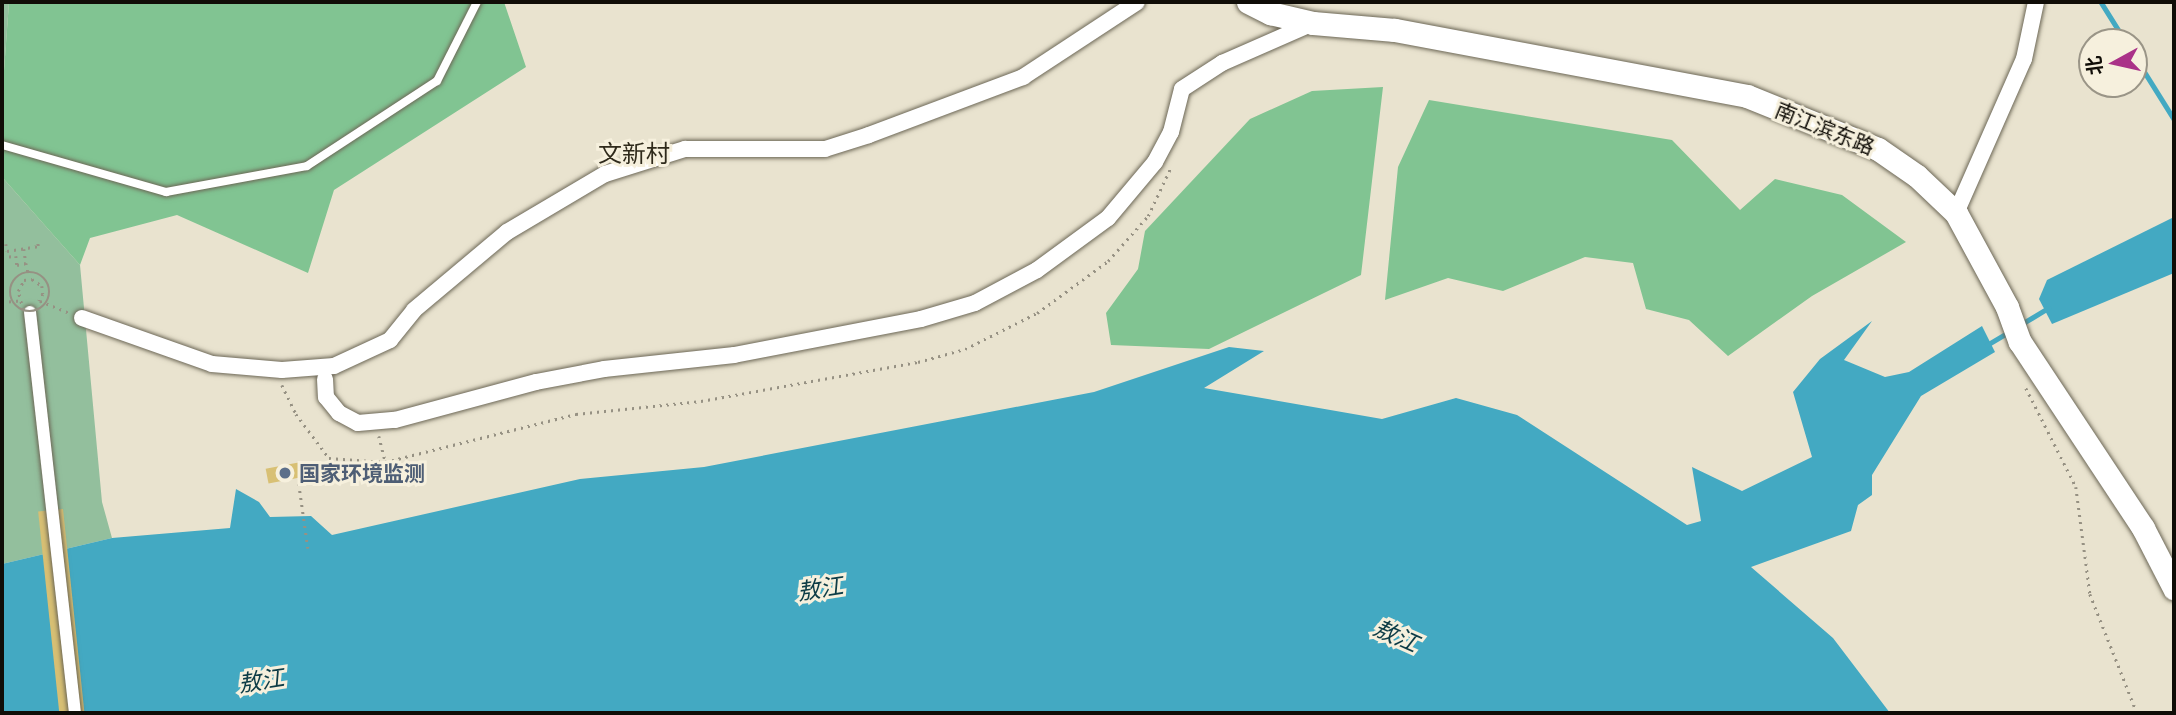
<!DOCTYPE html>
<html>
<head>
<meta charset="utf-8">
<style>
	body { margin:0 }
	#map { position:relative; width:2176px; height:715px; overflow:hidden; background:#e9e3cf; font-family:"Titillium Web","Noto Sans SC",sans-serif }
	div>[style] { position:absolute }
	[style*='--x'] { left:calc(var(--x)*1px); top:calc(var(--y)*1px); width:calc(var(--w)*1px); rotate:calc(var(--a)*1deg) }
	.green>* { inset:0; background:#93bf9d }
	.forest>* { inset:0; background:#81c492 }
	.water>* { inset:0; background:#43a9c2 }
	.stream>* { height:4.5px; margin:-2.25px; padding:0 2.25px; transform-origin:2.25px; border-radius:2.25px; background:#43a9c2 }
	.building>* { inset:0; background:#d8c074; transform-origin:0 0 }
	.path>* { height:2.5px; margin-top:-1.25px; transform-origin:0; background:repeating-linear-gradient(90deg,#969183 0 2px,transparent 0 7px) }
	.roads { filter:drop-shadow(0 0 2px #6c6756) drop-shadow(0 0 2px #6c6756) }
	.service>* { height:8px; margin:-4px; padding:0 4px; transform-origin:4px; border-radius:4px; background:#fff }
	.pedestrian>* { height:12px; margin:-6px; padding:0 6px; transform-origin:6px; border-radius:6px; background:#fff }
	.minor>* { height:16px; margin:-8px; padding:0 8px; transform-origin:8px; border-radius:8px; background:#fff }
	.secondary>* { height:23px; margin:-11.5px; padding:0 11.5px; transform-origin:11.5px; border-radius:11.5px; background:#fff }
	.path-bridge>* { height:2.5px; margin-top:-1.25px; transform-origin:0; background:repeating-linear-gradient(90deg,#969183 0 2px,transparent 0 7px) }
	.path-bridge>.ring { margin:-1.25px; padding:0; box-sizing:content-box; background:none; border:2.5px solid #969183; border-radius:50% }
	.dots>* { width:19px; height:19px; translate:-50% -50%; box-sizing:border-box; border:4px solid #f6f0dd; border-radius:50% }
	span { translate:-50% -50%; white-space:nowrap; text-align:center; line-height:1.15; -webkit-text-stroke:6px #f6f0dd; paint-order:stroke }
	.street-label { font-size:21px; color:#100d07 }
	.service-label { font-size:21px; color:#4e5e75; font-weight:700 }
	.left { translate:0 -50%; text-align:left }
	.water-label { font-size:23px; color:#0d3c46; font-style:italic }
	.quarter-label { font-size:24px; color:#2f2a1b }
	.frame { position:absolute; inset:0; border:4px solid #100d07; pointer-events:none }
	.north { position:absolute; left:2078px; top:28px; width:70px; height:70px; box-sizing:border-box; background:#f6f0dd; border:2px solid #9a9587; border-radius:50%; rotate:262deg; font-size:19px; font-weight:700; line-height:28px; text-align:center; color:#100d07 }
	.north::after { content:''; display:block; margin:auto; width:24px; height:32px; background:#aa3288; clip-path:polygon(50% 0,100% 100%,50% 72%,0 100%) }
</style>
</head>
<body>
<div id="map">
	<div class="green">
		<i style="clip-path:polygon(2px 2px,9px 2px,2px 98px)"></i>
		<i style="clip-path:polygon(2px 177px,80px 265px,102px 502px,112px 538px,2px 564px)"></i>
	</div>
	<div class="forest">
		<i style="clip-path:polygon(9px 2px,504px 2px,526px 67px,334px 190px,308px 273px,177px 215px,90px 238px,80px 265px,2px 177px,2px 98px)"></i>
		<i style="clip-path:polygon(1383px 87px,1361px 275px,1209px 349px,1111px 345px,1106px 313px,1138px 269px,1145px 231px,1250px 119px,1312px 91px)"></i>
		<i style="clip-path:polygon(1429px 100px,1672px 140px,1740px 210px,1775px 179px,1842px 195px,1906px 242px,1812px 296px,1728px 356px,1689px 320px,1646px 309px,1633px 263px,1585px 257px,1503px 291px,1448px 278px,1385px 300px,1398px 167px)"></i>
	</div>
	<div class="water">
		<i style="clip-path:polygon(2174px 217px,2174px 273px,2052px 324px,2039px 299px,2047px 280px)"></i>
		<i style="clip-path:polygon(1872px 321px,1844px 360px,1885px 377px,1909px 372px,1982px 326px,1995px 352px,1921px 396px,1872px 475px,1872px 495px,1858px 505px,1851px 531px,1751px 567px,1833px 638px,1890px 713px,2px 713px,2px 564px,112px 538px,230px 528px,236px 489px,259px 502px,270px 517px,311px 516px,332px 535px,580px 479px,704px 467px,1094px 392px,1229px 347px,1264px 351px,1204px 388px,1382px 419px,1456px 398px,1517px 415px,1687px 525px,1701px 521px,1692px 467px,1742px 491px,1812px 457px,1793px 392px,1820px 359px)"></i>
	</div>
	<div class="stream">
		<i style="--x:2101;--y:2;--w:47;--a:58"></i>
		<i style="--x:2134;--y:55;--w:75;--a:58"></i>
		<i style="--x:2020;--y:325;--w:33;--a:-31"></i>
		<i style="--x:1987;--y:345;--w:26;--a:-31"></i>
	</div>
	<div class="building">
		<i style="left:301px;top:462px;width:15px;height:36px;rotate:79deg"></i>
		<i style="left:63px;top:509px;width:205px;height:25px;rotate:84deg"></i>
	</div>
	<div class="path">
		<i style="--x:6;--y:244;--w:7;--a:82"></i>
		<i style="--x:7;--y:251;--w:31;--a:-9"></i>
		<i style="--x:38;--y:246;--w:6;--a:-99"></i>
		<i style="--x:24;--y:249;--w:14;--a:82"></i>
		<i style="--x:2;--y:257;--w:14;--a:-4"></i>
		<i style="--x:16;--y:256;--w:9;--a:84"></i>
		<i style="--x:17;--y:265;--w:9;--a:-13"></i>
		<i style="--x:26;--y:263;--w:9;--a:77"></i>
		<i style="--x:40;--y:301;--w:31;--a:22"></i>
		<i style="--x:2;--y:302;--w:21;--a:-5"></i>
		<i style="--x:282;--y:385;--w:32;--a:64"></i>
		<i style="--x:296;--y:414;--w:55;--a:53.1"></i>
		<i style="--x:329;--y:458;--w:56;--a:4.1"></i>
		<i style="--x:385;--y:462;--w:197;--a:-14.1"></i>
		<i style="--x:576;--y:414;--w:126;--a:-5.9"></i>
		<i style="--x:701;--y:401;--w:220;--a:-10.2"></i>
		<i style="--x:918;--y:362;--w:49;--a:-15.5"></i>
		<i style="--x:965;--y:349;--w:80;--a:-26.6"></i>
		<i style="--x:1037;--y:313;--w:88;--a:-36.2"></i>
		<i style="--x:1108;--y:261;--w:60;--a:-48.4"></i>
		<i style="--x:1148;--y:216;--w:52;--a:-64.9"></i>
		<i style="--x:2026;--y:388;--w:111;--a:63.2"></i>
		<i style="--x:2076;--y:487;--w:108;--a:82.5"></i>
		<i style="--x:2090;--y:594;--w:128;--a:68.4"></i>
		<i style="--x:379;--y:436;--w:25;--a:76"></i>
		<i style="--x:315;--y:467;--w:10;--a:-17"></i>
		<i style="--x:325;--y:464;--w:7;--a:-56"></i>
		<i style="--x:299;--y:484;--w:65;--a:82"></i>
	</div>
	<div class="roads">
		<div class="service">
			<i style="--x:2;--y:145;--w:171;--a:16"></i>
			<i style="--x:166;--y:192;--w:143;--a:-10.4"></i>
			<i style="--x:307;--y:166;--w:155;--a:-33.2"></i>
			<i style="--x:437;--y:81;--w:89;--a:-63.1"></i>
		</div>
		<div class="pedestrian">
			<i style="--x:30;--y:312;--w:404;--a:83.6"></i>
		</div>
		<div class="minor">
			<i style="--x:1956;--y:213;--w:168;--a:-66.2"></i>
			<i style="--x:2024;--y:59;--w:58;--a:-78.1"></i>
			<i style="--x:82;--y:318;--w:138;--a:19.5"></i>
			<i style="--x:212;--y:364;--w:70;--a:4.9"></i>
			<i style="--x:282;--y:370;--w:52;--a:-4.4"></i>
			<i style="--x:334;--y:366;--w:62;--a:-24.9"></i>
			<i style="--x:390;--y:340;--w:38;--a:-51"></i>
			<i style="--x:414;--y:310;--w:121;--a:-40"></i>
			<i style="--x:507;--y:232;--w:114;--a:-30.6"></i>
			<i style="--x:605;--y:174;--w:84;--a:-17.4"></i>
			<i style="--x:685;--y:149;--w:140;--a:0"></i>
			<i style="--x:825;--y:149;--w:46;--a:-17.7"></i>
			<i style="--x:869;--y:135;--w:165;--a:-20.6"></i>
			<i style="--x:1023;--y:77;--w:136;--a:-33.3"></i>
			<i style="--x:325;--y:379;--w:18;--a:87"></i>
			<i style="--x:326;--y:397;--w:21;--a:51"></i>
			<i style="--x:339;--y:413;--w:21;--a:28"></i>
			<i style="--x:358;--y:423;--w:37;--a:-5"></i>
			<i style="--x:395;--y:420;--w:146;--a:-15.1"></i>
			<i style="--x:536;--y:382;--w:69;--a:-10.8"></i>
			<i style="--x:604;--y:369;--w:131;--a:-6.1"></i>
			<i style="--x:734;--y:355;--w:190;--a:-10.9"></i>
			<i style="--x:921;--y:319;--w:56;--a:-16.5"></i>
			<i style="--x:975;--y:303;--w:70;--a:-28"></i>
			<i style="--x:1037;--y:270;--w:88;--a:-36.2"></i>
			<i style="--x:1108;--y:218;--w:73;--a:-50"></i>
			<i style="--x:1155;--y:162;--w:34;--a:-62"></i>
			<i style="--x:1171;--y:132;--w:44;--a:-75.7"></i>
			<i style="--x:1182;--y:89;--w:48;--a:-33"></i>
			<i style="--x:1222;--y:63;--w:99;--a:-23.7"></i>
		</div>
		<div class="secondary">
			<i style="--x:1248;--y:2;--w:25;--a:27"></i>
			<i style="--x:1270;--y:13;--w:44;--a:13.1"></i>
			<i style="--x:1313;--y:23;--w:82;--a:4.9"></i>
			<i style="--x:1395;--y:30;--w:358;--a:10.6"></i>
			<i style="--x:1747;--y:96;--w:141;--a:22"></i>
			<i style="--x:1878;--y:149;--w:47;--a:34.7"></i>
			<i style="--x:1917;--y:176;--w:54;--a:43.5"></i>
			<i style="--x:1956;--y:213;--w:107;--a:61.5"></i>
			<i style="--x:2007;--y:307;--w:37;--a:70"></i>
			<i style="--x:2020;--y:342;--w:223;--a:56.5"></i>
			<i style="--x:2143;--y:528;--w:68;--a:62.7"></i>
		</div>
	</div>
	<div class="path-bridge">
		<i class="ring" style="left:10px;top:272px;width:37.5px;height:37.5px"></i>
		<i style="--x:23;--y:310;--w:20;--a:-105"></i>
		<i style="--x:18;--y:291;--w:13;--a:-61"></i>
		<i style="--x:24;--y:280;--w:8;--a:-7"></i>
		<i style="--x:32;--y:279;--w:12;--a:35"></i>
		<i style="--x:42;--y:286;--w:8;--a:83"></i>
		<i style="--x:43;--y:294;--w:8;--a:120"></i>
	</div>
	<div class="dots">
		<i style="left:285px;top:473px;background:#5c6f8a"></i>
	</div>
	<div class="street-label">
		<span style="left:1825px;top:128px;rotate:22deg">南江滨东路</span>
	</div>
	<div class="service-label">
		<span class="left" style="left:299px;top:473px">国家环境监测</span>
	</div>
	<div class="water-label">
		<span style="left:820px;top:589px;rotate:-9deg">敖江</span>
		<span style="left:1396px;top:636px;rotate:24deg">敖江</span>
		<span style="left:261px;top:681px;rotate:-9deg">敖江</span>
	</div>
	<div class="quarter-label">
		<span style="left:634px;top:154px">文新村</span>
	</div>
	<div class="frame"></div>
	<div class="north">北</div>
</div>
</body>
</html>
